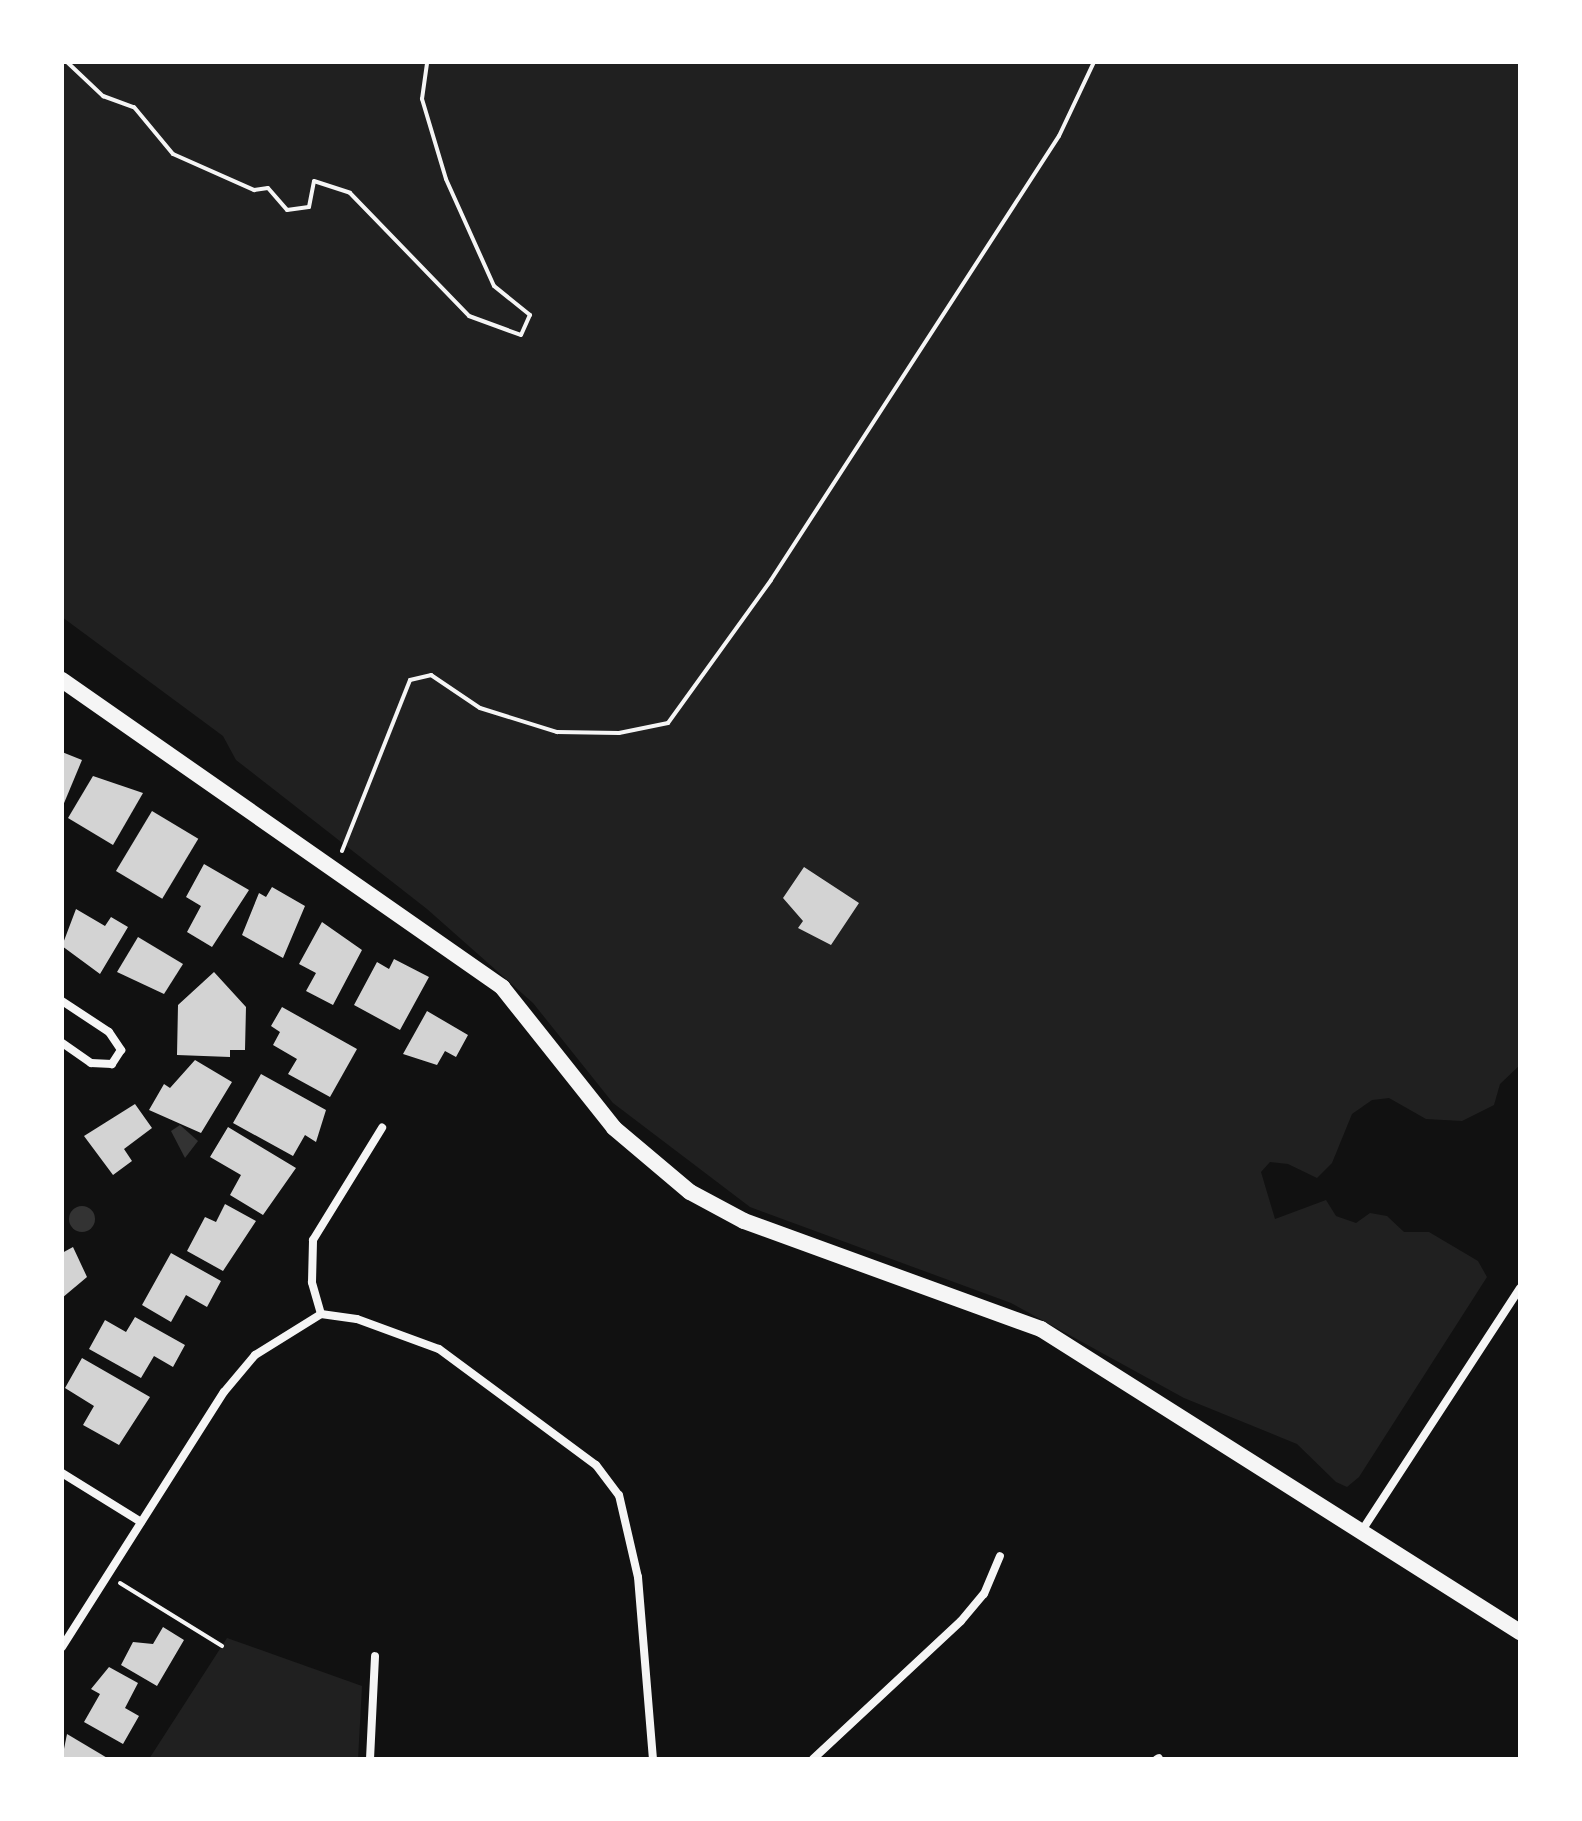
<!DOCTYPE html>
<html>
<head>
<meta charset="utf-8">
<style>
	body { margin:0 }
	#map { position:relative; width:1582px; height:1821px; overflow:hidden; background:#111; font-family:"Fira Sans",sans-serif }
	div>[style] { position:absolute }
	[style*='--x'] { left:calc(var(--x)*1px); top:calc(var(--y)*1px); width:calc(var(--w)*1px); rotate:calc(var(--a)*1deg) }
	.green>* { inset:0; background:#202020 }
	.water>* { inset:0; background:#333 }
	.round { border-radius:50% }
	.building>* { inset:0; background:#d3d3d3; transform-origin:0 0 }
	.path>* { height:4px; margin:-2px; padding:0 2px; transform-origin:2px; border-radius:2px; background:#f5f5f5 }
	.minor>* { height:8px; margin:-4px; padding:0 4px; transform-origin:4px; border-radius:4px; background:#f5f5f5 }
	.secondary>* { height:16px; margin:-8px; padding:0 8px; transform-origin:8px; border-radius:8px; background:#f5f5f5 }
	span { translate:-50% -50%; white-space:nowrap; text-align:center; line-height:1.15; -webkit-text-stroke:8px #fff; paint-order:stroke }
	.frame { position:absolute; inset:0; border:64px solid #fff; pointer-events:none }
</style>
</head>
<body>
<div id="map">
	<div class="green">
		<i style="clip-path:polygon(62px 62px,1520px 62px,1520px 1065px,1500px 1084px,1494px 1105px,1462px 1121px,1426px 1119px,1389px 1098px,1372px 1100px,1352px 1114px,1332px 1163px,1317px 1178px,1288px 1164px,1270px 1162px,1261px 1172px,1275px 1219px,1326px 1200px,1336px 1216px,1356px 1223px,1370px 1213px,1387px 1216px,1404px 1232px,1429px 1232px,1478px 1261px,1487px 1277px,1359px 1477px,1347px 1487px,1336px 1482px,1297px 1444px,1184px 1398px,1011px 1303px,750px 1207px,613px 1103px,533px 1003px,427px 909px,236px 760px,223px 736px,62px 617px)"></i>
		<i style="clip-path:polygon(227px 1638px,362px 1686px,358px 1759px,149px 1759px)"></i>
	</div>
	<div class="water">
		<i style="clip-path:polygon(180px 1125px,198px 1141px,185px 1158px,171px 1131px)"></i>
		<i class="round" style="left:69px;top:1206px;width:26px;height:26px"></i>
	</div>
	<div class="building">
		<i style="clip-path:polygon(62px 752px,82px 760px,62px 808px)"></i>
		<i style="clip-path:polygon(93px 776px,143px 793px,113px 845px,68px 818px)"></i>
		<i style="left:152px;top:811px;width:54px;height:70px;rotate:31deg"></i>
		<i style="clip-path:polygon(204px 864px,249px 890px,212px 947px,187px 932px,201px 906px,186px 897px)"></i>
		<i style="clip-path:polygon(804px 867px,859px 903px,831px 945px,798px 928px,803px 921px,783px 898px)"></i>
		<i style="clip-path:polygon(272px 887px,305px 906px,283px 958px,242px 935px,259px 893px,266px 897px)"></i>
		<i style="clip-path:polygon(76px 909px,105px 926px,111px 917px,128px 927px,100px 974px,62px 946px)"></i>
		<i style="clip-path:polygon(322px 922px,362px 950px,333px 1005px,306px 991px,316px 973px,299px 964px)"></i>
		<i style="clip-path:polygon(138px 937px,183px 964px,164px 994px,117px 972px)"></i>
		<i style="clip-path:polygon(394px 959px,429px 977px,400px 1030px,354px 1005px,377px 962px,389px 969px)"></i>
		<i style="clip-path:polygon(214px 972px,246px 1007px,245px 1050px,230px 1050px,230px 1057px,177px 1055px,178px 1005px)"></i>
		<i style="clip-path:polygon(282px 1007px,357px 1049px,330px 1097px,288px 1074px,297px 1059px,273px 1045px,280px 1032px,271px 1026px)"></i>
		<i style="clip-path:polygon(427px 1011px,468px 1035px,456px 1057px,445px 1051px,437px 1065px,403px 1054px)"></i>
		<i style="clip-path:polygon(195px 1060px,232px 1082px,201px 1133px,149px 1110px,164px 1084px,170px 1088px)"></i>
		<i style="clip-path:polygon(261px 1074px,326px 1110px,316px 1142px,305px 1135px,293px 1156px,233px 1123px)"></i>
		<i style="clip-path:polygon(135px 1104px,152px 1128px,124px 1149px,132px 1161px,113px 1175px,84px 1136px)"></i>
		<i style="clip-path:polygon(228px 1127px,296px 1168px,263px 1215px,230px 1195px,241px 1175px,210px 1157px)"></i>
		<i style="clip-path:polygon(225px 1204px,256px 1221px,223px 1271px,187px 1251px,205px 1217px,216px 1222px)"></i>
		<i style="clip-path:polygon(73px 1247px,87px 1277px,62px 1298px,62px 1253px)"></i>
		<i style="clip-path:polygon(171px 1253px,221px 1281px,207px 1307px,186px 1295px,171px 1322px,142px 1305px)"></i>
		<i style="clip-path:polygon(135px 1317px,185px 1345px,173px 1367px,154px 1356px,141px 1378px,89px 1349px,105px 1320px,126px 1332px)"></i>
		<i style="clip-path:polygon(82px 1358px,150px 1397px,119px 1445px,83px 1425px,94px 1406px,65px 1388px)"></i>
		<i style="clip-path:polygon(163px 1627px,184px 1640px,157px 1686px,121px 1665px,133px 1642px,153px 1644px)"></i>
		<i style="clip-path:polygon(109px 1667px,138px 1683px,125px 1708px,139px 1716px,123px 1744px,84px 1722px,100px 1694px,91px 1689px)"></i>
		<i style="clip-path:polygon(67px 1734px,109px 1759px,62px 1759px)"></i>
	</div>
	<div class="path">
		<i style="--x:67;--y:62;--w:50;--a:43.4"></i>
		<i style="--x:103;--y:96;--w:33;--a:20"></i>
		<i style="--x:134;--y:107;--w:61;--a:50.3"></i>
		<i style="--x:173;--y:154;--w:89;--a:24"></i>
		<i style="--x:254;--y:190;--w:14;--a:-8"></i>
		<i style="--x:268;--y:188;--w:29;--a:49"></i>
		<i style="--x:287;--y:210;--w:22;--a:-8"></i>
		<i style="--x:309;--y:207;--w:26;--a:-79"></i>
		<i style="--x:314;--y:181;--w:38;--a:18"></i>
		<i style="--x:350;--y:193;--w:171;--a:45.9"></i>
		<i style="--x:469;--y:316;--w:55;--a:20.1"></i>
		<i style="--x:521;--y:335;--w:22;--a:-66"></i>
		<i style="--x:530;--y:315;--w:46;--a:-141.1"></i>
		<i style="--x:494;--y:286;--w:117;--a:-114.2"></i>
		<i style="--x:446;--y:179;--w:84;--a:-106.7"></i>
		<i style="--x:422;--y:99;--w:37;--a:-82"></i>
		<i style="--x:342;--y:851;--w:184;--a:-68.3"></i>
		<i style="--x:410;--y:680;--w:22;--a:-13"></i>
		<i style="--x:431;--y:675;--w:59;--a:34"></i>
		<i style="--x:480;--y:708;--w:81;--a:17.3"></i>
		<i style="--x:557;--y:732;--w:62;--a:0.9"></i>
		<i style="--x:619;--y:733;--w:50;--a:-11.5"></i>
		<i style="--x:668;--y:723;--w:176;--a:-54.2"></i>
		<i style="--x:771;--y:580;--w:529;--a:-57.03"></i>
		<i style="--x:1059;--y:136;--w:82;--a:-64.7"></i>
		<i style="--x:120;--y:1583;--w:120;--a:31.7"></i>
	</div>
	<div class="minor">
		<i style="--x:62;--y:1001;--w:56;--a:33.4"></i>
		<i style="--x:109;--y:1032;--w:22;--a:56"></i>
		<i style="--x:121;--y:1050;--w:17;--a:123"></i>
		<i style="--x:112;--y:1064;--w:21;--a:-177"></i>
		<i style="--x:91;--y:1063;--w:35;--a:-145"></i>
		<i style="--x:321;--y:1314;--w:33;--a:-106"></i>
		<i style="--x:312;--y:1282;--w:42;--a:-88.6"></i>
		<i style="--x:313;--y:1240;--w:132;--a:-58.4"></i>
		<i style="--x:62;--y:1473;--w:93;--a:31.8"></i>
		<i style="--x:1361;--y:1532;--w:291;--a:-56.9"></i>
		<i style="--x:62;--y:1647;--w:302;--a:-57.6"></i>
		<i style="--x:224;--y:1392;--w:48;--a:-50"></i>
		<i style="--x:255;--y:1355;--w:78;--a:-31.8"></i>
		<i style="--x:321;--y:1314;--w:36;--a:8"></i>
		<i style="--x:357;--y:1319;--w:87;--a:20.1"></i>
		<i style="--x:439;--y:1349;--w:195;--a:36.5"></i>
		<i style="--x:596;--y:1465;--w:38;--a:53"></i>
		<i style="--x:619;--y:1495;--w:84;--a:77"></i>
		<i style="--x:638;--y:1577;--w:183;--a:85.3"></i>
		<i style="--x:370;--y:1759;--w:103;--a:-87.2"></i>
		<i style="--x:813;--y:1759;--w:202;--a:-43"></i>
		<i style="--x:961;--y:1621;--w:35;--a:-50"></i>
		<i style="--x:984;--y:1594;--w:41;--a:-67.2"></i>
		<i style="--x:1157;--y:1759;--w:2;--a:-27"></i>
	</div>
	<div class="secondary">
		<i style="--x:62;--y:680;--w:537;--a:34.9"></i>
		<i style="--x:502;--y:987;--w:180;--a:51.5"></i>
		<i style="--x:614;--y:1128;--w:99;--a:40.1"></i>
		<i style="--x:690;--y:1192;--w:61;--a:28.2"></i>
		<i style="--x:744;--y:1221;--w:316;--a:20"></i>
		<i style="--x:1041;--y:1329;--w:567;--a:32.32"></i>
	</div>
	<div class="frame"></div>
</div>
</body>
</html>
